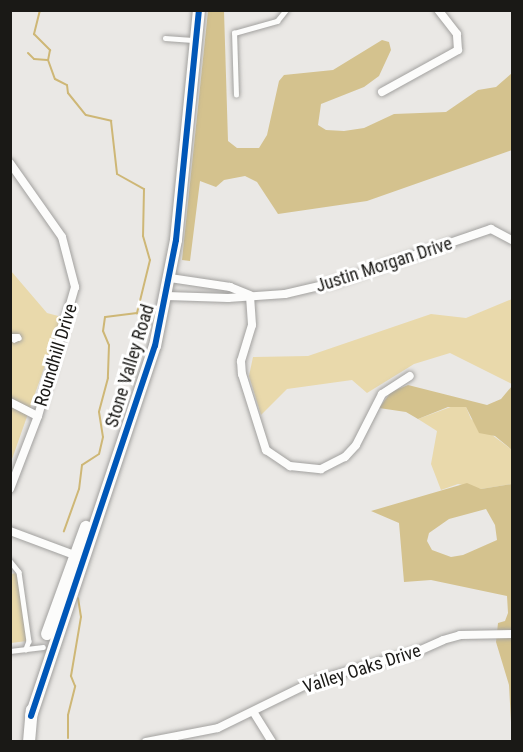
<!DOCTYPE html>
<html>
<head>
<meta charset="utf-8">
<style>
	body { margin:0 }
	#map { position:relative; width:523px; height:752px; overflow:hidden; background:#eae8e5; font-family:"Roboto Condensed",sans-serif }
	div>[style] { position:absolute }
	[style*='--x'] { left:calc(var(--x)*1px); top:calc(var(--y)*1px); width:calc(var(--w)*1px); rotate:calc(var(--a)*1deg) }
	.green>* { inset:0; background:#e9d9ab }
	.forest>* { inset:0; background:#d4c28e }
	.stream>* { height:2px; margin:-1px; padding:0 1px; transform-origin:1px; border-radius:1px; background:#ceb776 }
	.roads { filter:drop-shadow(0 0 2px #a2a19f) drop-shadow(0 0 2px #a2a19f) }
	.lane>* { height:4.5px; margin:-2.25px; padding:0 2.25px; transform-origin:2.25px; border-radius:2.25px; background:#fcfcfb }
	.street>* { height:8px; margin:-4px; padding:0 4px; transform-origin:4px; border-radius:4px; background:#fcfcfb }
	.secondary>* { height:12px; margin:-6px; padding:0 6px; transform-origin:6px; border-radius:6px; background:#fcfcfb }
	.cycleway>* { height:6px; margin:-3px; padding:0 3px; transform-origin:3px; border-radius:3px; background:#0057b8 }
	span { translate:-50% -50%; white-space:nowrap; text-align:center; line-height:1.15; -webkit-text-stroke:6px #fff; paint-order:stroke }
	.street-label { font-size:18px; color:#1a1916 }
	.frame { position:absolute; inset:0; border:12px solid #1a1916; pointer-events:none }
</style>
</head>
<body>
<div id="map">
	<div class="green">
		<i style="clip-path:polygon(11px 271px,47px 313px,62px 317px,11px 462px)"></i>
		<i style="clip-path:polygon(512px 299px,512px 384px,450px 353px,414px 364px,367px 393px,352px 380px,287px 389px,261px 415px,249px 376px,253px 357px,308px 356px,431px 314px,466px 318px)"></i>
		<i style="clip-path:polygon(456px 405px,466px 407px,471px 419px,512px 450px,512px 484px,481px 489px,458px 484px,441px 490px,431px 464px,437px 431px,418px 419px)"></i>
		<i style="clip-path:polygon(17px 573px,27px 641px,11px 643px,11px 574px)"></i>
	</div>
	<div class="forest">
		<i style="clip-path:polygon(208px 11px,224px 11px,228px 141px,237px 148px,259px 148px,267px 135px,279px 81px,284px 75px,333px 70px,382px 40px,389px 42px,391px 50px,379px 76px,364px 87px,321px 104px,318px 125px,326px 130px,344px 131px,364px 128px,394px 114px,446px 112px,478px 90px,496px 87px,512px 73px,512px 150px,367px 201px,278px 214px,257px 182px,245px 176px,224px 180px,216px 187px,200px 181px,190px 261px,182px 260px)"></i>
		<i style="clip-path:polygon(408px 385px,487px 405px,501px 399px,512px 386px,512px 450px,495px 436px,479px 433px,466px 407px,448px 407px,418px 419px,406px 412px,379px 408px,391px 392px)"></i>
		<i style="clip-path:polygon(evenodd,467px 483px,481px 489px,512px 484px,512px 741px,509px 685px,496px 642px,498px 623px,505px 621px,508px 613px,507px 596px,431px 580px,404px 582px,399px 523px,371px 511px,467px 483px,486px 509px,495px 525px,497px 540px,463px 555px,451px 557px,432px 550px,427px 541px,429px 533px,449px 519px,486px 509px)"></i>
	</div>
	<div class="stream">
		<i style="--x:40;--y:10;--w:25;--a:104"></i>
		<i style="--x:34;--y:34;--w:23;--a:45"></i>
		<i style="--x:50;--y:50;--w:10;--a:101"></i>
		<i style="--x:48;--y:60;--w:20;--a:70"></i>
		<i style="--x:55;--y:79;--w:13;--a:27"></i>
		<i style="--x:67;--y:85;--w:8;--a:83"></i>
		<i style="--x:68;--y:93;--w:28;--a:51"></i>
		<i style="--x:86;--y:115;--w:26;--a:13"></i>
		<i style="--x:111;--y:121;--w:53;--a:83.5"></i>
		<i style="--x:117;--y:174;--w:31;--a:29"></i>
		<i style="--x:144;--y:189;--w:47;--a:91.2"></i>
		<i style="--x:143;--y:236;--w:25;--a:74"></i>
		<i style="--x:150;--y:260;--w:55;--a:103.8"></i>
		<i style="--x:137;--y:313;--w:32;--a:173"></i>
		<i style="--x:105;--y:317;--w:14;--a:98"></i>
		<i style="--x:103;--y:331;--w:15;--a:67"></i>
		<i style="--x:109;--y:345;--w:33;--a:92"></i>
		<i style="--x:108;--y:378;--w:35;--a:105"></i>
		<i style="--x:99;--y:412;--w:25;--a:81"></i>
		<i style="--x:103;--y:437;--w:17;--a:103"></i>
		<i style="--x:99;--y:454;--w:20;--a:147"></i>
		<i style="--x:82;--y:465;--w:24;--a:97"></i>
		<i style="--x:79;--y:489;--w:45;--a:109.7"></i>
		<i style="--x:28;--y:53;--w:8;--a:45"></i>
		<i style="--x:34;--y:59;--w:13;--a:4"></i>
		<i style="--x:68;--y:738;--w:23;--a:-90"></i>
		<i style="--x:68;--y:715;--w:30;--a:-76"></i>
		<i style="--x:75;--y:686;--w:11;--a:-112"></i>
		<i style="--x:71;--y:676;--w:60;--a:-80.4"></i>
		<i style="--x:81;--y:617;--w:19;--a:-99"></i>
	</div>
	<div class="roads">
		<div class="lane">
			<i style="--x:165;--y:38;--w:31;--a:4"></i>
			<i style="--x:236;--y:95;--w:62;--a:-91.8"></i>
			<i style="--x:234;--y:33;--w:45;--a:-15.6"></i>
			<i style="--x:277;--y:21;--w:14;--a:-51"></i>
			<i style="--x:10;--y:336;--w:8;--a:0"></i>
			<i style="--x:18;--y:336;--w:2;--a:63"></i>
			<i style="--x:19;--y:338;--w:5;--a:158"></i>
			<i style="--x:14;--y:340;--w:6;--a:-135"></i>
			<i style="--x:10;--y:561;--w:14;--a:51"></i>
			<i style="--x:19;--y:572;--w:70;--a:81.8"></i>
			<i style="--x:29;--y:641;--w:9;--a:111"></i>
			<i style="--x:10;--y:651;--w:33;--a:-7"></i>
		</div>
		<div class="street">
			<i style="--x:382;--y:92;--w:87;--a:-28.9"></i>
			<i style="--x:458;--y:50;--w:16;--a:-94"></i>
			<i style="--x:457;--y:34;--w:31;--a:-128"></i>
			<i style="--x:10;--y:163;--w:90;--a:54.9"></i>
			<i style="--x:62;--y:237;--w:52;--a:75.4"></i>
			<i style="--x:75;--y:287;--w:134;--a:106"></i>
			<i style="--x:38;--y:416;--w:78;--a:111"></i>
			<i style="--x:170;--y:278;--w:61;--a:8.5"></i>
			<i style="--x:230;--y:287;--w:22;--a:22"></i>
			<i style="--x:167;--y:296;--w:61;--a:1.9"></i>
			<i style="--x:228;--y:298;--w:57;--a:-4"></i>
			<i style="--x:285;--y:294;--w:52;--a:-13.2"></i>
			<i style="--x:336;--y:282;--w:164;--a:-18.9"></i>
			<i style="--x:491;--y:229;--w:24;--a:28"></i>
			<i style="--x:250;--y:296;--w:29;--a:86"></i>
			<i style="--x:252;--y:325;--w:38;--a:107"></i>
			<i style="--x:241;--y:361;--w:13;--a:86"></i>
			<i style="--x:242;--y:374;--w:80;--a:72.5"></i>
			<i style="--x:266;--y:450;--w:29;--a:34"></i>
			<i style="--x:290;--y:466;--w:31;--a:6"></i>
			<i style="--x:321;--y:469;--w:27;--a:-27"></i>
			<i style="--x:345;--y:457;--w:16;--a:-47"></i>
			<i style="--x:356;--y:445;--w:57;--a:-63"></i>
			<i style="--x:382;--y:394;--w:33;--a:-33"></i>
			<i style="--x:10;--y:402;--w:31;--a:27"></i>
			<i style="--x:10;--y:531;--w:75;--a:20.4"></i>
			<i style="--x:254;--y:713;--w:34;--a:58"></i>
			<i style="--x:146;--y:742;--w:73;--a:-11"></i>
			<i style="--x:218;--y:728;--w:107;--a:-26.1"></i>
			<i style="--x:314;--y:681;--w:111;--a:-16.2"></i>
			<i style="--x:421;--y:650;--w:24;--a:-24"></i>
			<i style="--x:443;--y:640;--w:18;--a:-16"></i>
			<i style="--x:460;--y:635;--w:52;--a:-1.1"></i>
		</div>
		<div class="secondary">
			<i style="--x:47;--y:634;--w:114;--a:-70"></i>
			<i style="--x:31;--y:716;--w:390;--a:-71.5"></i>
			<i style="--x:155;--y:346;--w:108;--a:-78.8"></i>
			<i style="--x:176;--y:240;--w:231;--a:-84.3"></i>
			<i style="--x:29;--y:742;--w:32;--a:-85"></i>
		</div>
	</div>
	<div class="cycleway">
		<i style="--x:31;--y:716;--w:390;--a:-71.5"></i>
		<i style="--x:155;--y:346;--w:108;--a:-78.8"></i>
		<i style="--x:176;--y:240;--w:231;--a:-84.3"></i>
	</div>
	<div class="street-label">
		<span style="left:384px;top:265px;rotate:-18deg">Justin Morgan Drive</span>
		<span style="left:56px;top:355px;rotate:-73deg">Roundhill Drive</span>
		<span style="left:130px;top:366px;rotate:-73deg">Stone Valley Road</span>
		<span style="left:362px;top:669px;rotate:-18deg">Valley Oaks Drive</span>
	</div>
	<div class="frame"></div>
</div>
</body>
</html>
